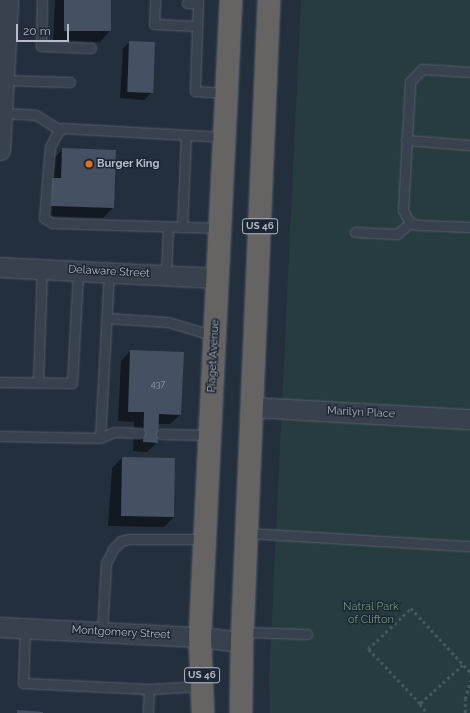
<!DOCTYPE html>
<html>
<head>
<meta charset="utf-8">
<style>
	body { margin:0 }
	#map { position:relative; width:470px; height:713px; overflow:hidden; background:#242f3e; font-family:Raleway,sans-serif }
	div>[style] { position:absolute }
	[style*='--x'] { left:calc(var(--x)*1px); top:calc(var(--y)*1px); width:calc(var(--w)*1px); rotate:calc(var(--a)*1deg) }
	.green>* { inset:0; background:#263c3f }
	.shadow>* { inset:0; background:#0007 }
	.building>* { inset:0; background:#455162; transform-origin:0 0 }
	.path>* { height:2.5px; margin-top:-1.25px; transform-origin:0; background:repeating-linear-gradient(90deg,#44595c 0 3px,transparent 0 6px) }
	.roads { filter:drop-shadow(0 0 1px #565f6c) drop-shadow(0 0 1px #565f6c) }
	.service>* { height:9px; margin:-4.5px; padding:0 4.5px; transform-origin:4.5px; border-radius:4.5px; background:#38414e }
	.minor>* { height:19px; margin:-9.5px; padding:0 9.5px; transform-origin:9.5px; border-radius:9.5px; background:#38414e }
	.trunk>* { height:22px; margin:-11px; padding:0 11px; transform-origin:11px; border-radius:11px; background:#656462 }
	.dots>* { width:11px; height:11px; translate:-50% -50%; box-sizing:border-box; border:2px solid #1d2633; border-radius:50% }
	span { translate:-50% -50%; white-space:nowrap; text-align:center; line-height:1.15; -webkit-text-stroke:3px #1d2633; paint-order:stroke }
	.number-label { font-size:9px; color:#98a1af }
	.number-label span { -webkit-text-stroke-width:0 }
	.shield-label span { padding:1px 3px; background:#1d2633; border:1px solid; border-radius:3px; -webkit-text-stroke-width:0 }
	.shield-label { font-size:10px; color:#b4bcc9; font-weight:700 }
	.poi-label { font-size:11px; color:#b4bcc9; font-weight:700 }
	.left { translate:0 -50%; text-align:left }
	.street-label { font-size:11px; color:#b4bcc9 }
	.park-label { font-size:11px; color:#6b9a76 }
	.scale { position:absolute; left:16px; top:24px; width:53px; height:18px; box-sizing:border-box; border:2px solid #b4bcc9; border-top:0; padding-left:5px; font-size:12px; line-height:14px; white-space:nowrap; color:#b4bcc9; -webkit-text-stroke:3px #1d2633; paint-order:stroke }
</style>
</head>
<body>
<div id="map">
	<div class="green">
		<i style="clip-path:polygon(301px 0,470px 0,470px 713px,270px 713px,269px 680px)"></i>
	</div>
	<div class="shadow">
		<i style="clip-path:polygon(55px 0,110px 0,109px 32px,100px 42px,53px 40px)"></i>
		<i style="clip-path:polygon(130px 42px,151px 93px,144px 100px,120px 98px,123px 48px)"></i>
		<i style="clip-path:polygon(63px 149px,113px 208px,103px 218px,41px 216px,42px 189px,52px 179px,53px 159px)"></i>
		<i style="clip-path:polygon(130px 351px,180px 415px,170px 424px,158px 424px,157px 442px,147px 452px,133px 451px,134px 422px,118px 421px,121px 361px)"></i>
		<i style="clip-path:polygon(122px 458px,174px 517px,164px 527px,108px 526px,112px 468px)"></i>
	</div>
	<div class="building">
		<i style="left:64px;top:0;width:47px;height:31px"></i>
		<i style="left:129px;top:41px;width:26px;height:51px;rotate:2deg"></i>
		<i style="clip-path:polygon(62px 148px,116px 150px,114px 208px,51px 206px,52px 178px,61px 178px)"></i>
		<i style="clip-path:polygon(130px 350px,184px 352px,181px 415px,159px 414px,158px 443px,143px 442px,144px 412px,128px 412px)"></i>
		<i style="left:122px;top:457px;width:53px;height:59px;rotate:1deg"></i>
		<i style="clip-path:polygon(17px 710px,43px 712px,43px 713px,17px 713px)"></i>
	</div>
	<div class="path">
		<i style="--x:463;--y:665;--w:58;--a:137.8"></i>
		<i style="--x:420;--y:704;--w:76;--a:-133.4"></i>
		<i style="--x:368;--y:649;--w:59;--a:-43.6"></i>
		<i style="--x:411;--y:608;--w:87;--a:47.3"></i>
		<i style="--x:420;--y:704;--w:11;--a:52"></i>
		<i style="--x:465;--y:713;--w:14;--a:-90"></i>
		<i style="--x:465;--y:699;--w:19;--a:-74"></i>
	</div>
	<div class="roads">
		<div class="service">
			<i style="--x:42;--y:0;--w:46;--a:91.2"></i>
			<i style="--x:41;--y:46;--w:50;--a:2.3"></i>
			<i style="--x:155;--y:0;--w:24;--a:92"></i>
			<i style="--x:154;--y:24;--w:43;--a:2.7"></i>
			<i style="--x:198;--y:0;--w:91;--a:91.9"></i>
			<i style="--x:195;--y:91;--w:32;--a:4"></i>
			<i style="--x:187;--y:3;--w:11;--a:0"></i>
			<i style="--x:470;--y:72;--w:48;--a:-176.4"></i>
			<i style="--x:422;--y:69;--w:18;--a:133"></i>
			<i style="--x:410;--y:82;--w:128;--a:93.1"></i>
			<i style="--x:403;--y:210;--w:15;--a:62"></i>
			<i style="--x:410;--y:223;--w:9;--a:13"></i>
			<i style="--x:419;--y:225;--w:51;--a:2.2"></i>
			<i style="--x:3;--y:80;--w:67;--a:1.7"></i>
			<i style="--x:2;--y:113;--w:34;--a:3"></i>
			<i style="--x:36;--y:115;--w:28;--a:32"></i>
			<i style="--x:406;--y:140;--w:64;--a:4.5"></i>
			<i style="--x:182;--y:227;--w:92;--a:-87.5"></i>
			<i style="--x:220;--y:228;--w:168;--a:-178.3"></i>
			<i style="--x:52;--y:223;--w:9;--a:-148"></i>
			<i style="--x:44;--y:218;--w:71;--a:-85.2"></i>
			<i style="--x:50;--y:147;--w:13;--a:-63"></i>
			<i style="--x:56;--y:135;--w:9;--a:-49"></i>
			<i style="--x:62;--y:128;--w:163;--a:3.2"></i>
			<i style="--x:355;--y:232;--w:42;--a:2.7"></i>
			<i style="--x:397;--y:234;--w:17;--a:-40"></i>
			<i style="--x:166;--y:275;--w:48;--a:-87.6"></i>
			<i style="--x:107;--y:318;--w:61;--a:3.8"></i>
			<i style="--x:168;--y:322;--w:49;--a:16.6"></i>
			<i style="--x:0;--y:382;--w:72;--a:0.8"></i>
			<i style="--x:72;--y:383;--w:112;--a:-86.9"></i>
			<i style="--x:38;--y:382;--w:113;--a:-88"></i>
			<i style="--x:161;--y:434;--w:49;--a:1.2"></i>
			<i style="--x:0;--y:436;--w:100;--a:1.1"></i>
			<i style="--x:100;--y:438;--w:15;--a:-23"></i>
			<i style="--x:114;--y:432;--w:26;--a:2"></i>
			<i style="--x:100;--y:438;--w:166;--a:-86.9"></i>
			<i style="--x:248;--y:533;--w:222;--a:3.4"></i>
			<i style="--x:25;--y:629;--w:54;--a:92.1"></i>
			<i style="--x:23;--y:683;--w:126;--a:2.7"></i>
			<i style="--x:149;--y:689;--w:53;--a:-3.2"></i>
			<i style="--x:102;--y:632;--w:69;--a:-86.7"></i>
			<i style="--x:106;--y:563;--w:16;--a:-63"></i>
			<i style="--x:113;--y:549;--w:11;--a:-45"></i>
			<i style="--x:121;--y:541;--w:9;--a:-13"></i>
			<i style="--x:130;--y:539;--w:75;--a:0"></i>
			<i style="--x:243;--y:632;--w:64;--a:1.8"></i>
			<i style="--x:148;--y:713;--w:24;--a:-88"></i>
		</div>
		<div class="minor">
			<i style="--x:0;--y:150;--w:150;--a:-86.9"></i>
			<i style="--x:0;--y:267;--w:218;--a:2.9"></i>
			<i style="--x:253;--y:407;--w:217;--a:3.2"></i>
			<i style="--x:0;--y:627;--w:200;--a:2.9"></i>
			<i style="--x:200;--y:637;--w:42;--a:6.8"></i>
		</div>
		<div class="trunk">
			<i style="--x:203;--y:713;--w:76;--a:-92.3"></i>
			<i style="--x:200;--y:637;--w:638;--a:-87.21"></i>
			<i style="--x:241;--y:713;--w:71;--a:-89.2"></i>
			<i style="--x:242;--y:642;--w:643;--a:-87.59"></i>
		</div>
	</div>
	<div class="dots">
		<i style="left:89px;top:164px;background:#e8710a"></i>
	</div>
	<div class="number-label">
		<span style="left:158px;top:384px">437</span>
	</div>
	<div class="shield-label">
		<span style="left:260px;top:226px">US 46</span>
		<span style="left:202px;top:675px">US 46</span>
	</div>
	<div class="poi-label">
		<span class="left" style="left:97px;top:164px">Burger King</span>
	</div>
	<div class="street-label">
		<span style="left:109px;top:272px;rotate:3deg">Delaware Street</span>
		<span style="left:214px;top:356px;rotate:-87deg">Piaget Avenue</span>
		<span style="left:361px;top:413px;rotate:3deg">Marilyn Place</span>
		<span style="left:121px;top:633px;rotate:3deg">Montgomery Street</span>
	</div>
	<div class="park-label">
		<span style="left:371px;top:614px">Natral Park<br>of Clifton</span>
	</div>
	<div class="scale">20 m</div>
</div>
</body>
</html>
